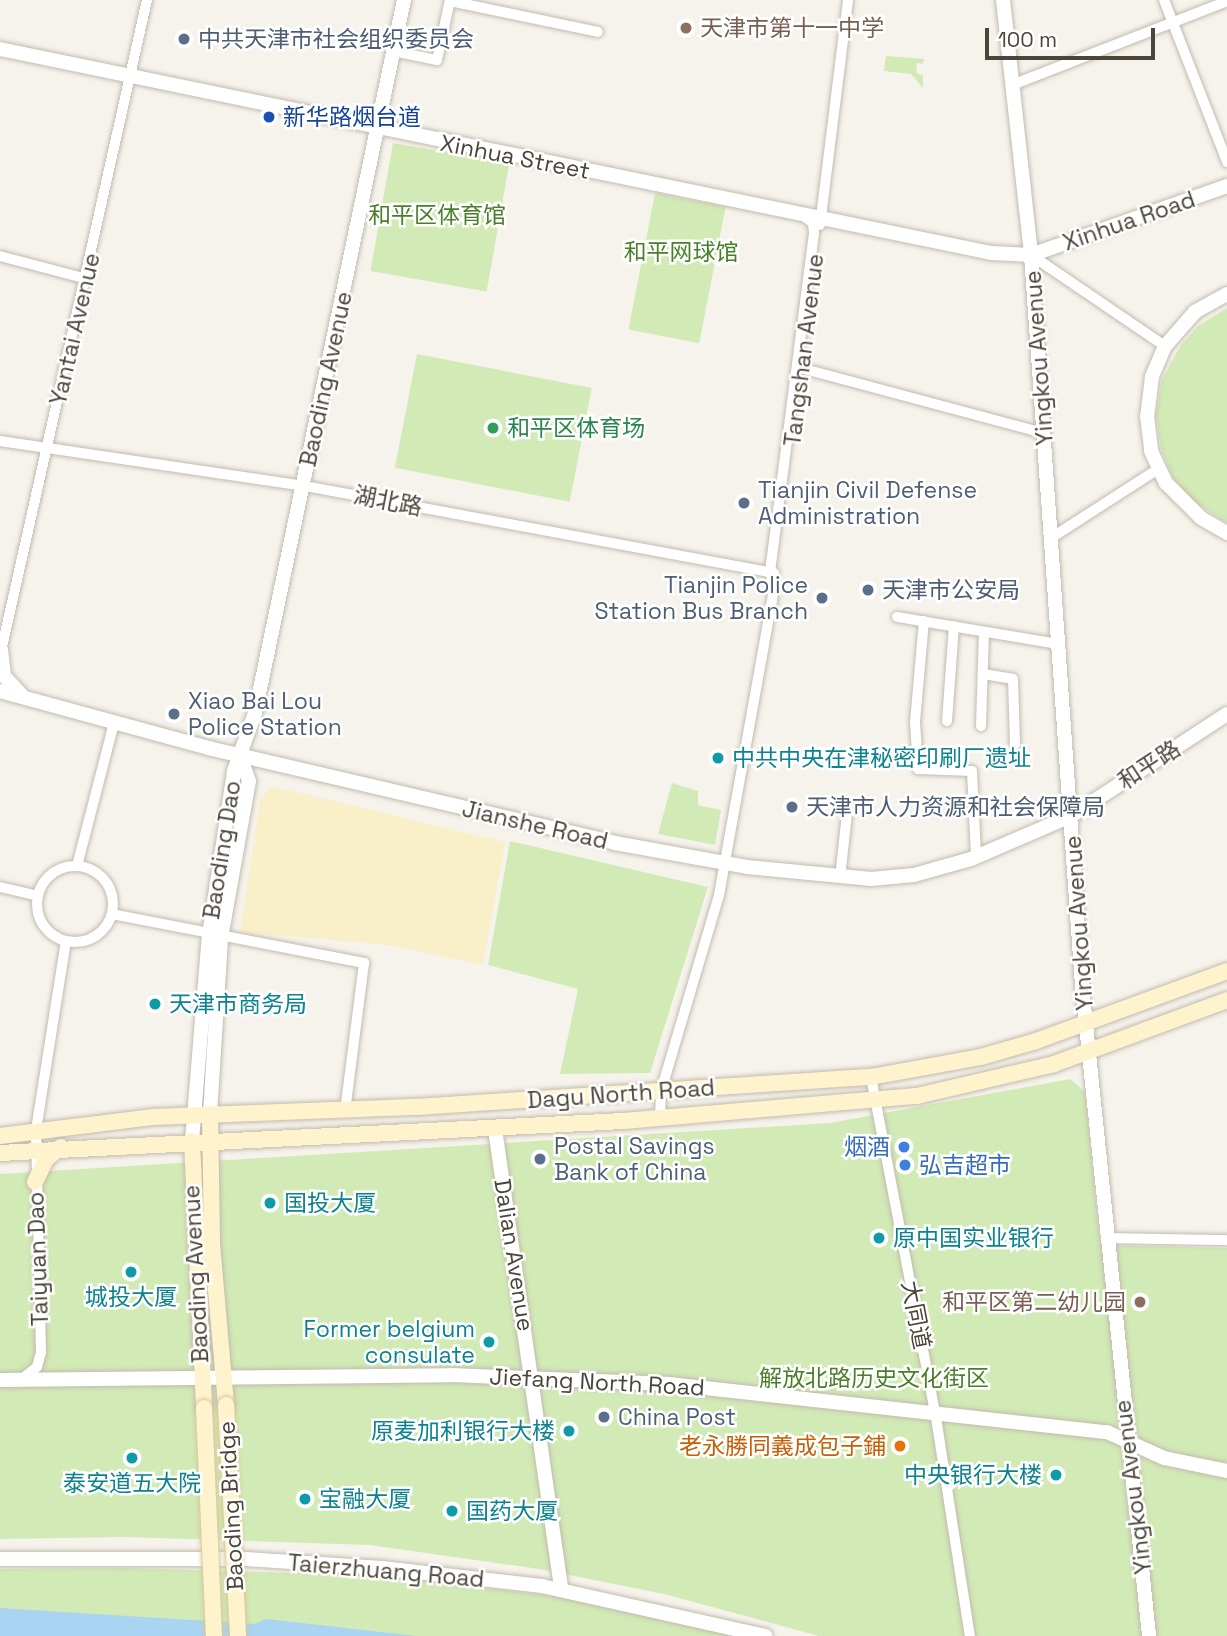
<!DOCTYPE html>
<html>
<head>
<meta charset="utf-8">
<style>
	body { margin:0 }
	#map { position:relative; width:1227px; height:1636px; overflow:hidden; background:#f6f3ec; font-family:"Space Grotesk","Noto Sans SC",sans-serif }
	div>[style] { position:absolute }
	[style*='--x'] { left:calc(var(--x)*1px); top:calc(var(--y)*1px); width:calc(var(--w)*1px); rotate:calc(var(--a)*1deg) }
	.green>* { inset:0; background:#d2eab5; transform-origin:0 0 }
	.sand>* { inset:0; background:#f9efc9 }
	.water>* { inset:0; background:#a9d4f2 }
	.roads { filter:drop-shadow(0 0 2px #c2bbae) drop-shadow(0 0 2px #c2bbae) }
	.minor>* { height:10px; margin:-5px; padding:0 5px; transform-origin:5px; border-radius:5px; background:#fff }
	.minor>.ring { margin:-5px; padding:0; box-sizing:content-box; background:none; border:10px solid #fff; border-radius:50% }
	.tertiary>* { height:14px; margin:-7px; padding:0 7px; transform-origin:7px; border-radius:7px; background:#fff }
	.secondary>* { height:16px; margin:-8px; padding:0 8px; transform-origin:8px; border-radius:8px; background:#fff3cd }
	.bridges { filter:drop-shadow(0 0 2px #d6c79b) drop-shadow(0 0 2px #d6c79b) }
	.secondary-bridge>* { height:16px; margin:-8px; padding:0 8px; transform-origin:8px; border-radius:8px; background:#fff3cd }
	.dots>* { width:19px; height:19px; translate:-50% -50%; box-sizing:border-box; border:4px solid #fff; border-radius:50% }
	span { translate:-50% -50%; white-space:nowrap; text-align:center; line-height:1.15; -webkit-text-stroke:5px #fff; paint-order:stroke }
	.education-label { font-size:23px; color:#785e54 }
	.left { translate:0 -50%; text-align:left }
	.right { translate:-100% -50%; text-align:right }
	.service-label { font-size:23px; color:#4e5e75 }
	.transit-label { font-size:23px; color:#164399 }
	.street-label { font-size:23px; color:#4b4439 }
	.park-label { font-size:23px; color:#4a7f2a }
	.leisure-label { font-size:23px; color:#27864d }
	.culture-label { font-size:23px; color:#0d838f }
	.shop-label { font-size:23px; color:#366cbe }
	.food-label { font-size:23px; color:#c56008 }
	.scale { position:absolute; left:985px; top:28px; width:170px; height:32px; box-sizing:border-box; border:4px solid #4b4439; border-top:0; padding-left:9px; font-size:21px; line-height:24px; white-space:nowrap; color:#4b4439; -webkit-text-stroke:5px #fff; paint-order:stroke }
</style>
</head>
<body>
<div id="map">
	<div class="green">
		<i style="clip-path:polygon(886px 56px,924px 59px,923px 64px,917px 63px,916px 73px,923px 75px,923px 88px,911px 74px,884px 71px)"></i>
		<i style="left:393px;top:143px;width:118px;height:130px;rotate:10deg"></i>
		<i style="left:655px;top:193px;width:72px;height:139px;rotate:11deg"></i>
		<i style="clip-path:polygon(1227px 308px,1227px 523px,1193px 501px,1173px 478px,1161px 449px,1156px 415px,1162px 379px,1181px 345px,1198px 326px)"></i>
		<i style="left:417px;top:354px;width:178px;height:116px;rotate:11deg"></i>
		<i style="clip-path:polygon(672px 783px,698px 791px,698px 805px,721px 810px,715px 845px,658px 834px)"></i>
		<i style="clip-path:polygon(510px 841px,708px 887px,650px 1073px,560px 1074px,578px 989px,488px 965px)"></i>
		<i style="clip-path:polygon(1070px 1079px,1085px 1092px,1100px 1245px,1227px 1248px,1227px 1636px,819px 1636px,664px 1594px,539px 1569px,370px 1545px,125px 1537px,0 1539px,0 1174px,830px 1123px)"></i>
		<i style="clip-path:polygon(124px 1568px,369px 1575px,564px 1597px,733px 1636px,0 1636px,0 1569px)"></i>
	</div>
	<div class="sand">
		<i style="clip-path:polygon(271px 786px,505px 842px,483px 965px,388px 945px,240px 932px,260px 800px)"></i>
	</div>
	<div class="water">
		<i style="clip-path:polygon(0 1608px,255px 1624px,266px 1619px,416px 1636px,0 1636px)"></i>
	</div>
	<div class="roads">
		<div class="minor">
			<i style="--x:1164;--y:0;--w:174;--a:68.7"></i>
			<i style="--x:450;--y:1;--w:151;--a:11.8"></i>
			<i style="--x:393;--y:51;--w:45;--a:11.6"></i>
			<i style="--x:437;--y:60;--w:61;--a:-77.8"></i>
			<i style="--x:1012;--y:85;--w:231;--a:-21.3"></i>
			<i style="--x:820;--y:225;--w:227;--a:-82.9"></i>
			<i style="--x:1031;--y:255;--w:162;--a:34.2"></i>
			<i style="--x:0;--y:256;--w:90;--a:14.8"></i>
			<i style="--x:797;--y:367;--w:256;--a:15"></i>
			<i style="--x:0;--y:441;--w:308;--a:8.4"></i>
			<i style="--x:305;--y:486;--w:477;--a:10.5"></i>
			<i style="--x:1051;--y:538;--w:127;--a:-32.8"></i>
			<i style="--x:897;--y:617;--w:163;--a:9.5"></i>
			<i style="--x:924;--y:621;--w:101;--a:95.1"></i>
			<i style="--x:915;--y:722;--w:47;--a:86.3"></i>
			<i style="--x:918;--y:769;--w:54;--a:2.1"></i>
			<i style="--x:972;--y:771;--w:86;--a:87.3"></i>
			<i style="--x:0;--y:656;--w:672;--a:-77.37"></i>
			<i style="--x:983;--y:674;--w:30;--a:9"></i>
			<i style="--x:1013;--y:679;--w:65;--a:88.2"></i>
			<i style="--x:947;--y:721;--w:95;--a:-85.8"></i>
			<i style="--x:981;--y:726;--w:94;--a:-88.2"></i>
			<i style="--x:77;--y:866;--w:148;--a:-75.5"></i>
			<i class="ring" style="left:37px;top:866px;width:66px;height:66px"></i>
			<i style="--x:840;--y:878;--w:64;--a:-83.8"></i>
			<i style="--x:0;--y:887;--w:39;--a:13"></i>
			<i style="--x:112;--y:914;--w:257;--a:11"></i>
			<i style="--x:364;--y:963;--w:149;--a:97.3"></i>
			<i style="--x:871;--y:1077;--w:340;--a:79.2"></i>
			<i style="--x:935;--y:1411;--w:228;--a:81.2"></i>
			<i style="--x:660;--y:1119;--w:28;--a:-88"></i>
			<i style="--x:661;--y:1091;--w:204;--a:-73.5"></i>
			<i style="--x:719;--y:895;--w:311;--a:-79.8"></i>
			<i style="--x:774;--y:589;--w:17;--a:-103"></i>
			<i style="--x:770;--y:572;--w:342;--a:-82.6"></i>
			<i style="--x:814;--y:233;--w:10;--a:-96"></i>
			<i style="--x:813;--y:223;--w:14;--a:-144"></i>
			<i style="--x:1109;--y:1238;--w:118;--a:1"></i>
			<i style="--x:22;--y:1379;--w:19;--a:-39"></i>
			<i style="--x:37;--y:1367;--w:16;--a:-75"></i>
			<i style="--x:41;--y:1352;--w:222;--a:-91.3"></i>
			<i style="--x:36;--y:1130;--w:191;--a:-81"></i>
		</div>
		<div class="tertiary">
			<i style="--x:1003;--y:0;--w:257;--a:83.7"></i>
			<i style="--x:1031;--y:255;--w:733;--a:86.01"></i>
			<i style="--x:1082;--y:986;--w:653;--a:84.11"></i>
			<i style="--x:0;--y:49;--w:1012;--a:11.63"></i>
			<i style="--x:991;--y:253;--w:40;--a:2.9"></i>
			<i style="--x:1031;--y:255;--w:208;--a:-19.4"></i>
			<i style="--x:1227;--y:294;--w:37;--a:151"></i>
			<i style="--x:1195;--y:312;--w:45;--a:131.4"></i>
			<i style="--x:1165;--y:346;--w:34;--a:113"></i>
			<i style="--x:1152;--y:377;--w:39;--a:97"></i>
			<i style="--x:1147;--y:416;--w:35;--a:83"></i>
			<i style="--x:1151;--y:451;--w:35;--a:65"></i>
			<i style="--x:1166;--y:483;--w:49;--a:45"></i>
			<i style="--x:1201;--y:518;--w:30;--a:30"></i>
			<i style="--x:1;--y:650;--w:26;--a:83"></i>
			<i style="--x:4;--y:676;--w:26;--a:47"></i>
			<i style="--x:0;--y:691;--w:216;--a:15.3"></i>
			<i style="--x:208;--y:748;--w:418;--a:13.1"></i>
			<i style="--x:615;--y:843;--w:134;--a:10.3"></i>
			<i style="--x:747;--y:867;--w:125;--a:5.5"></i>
			<i style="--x:871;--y:879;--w:43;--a:-5.3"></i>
			<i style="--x:914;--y:875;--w:59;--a:-15.7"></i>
			<i style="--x:971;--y:859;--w:109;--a:-23.3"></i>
			<i style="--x:1071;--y:816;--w:186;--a:-33.2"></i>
			<i style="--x:210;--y:1114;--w:176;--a:-86.4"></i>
			<i style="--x:221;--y:938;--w:159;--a:-79.9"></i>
			<i style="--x:249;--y:781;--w:27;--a:-110"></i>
			<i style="--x:495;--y:1129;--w:465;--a:81.8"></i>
			<i style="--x:192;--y:1141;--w:207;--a:-85.3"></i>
			<i style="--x:209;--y:935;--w:166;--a:-81.3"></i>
			<i style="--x:234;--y:771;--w:62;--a:-70.1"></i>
			<i style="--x:255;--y:713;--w:728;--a:-78.2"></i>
			<i style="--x:0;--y:1380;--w:452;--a:-0.6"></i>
			<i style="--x:452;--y:1375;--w:217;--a:2.4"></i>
			<i style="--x:669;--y:1384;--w:441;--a:6.3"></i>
			<i style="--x:1107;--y:1432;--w:63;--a:24.5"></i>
			<i style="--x:1164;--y:1458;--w:64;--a:11.7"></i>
			<i style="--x:0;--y:1559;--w:246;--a:0"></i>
			<i style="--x:246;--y:1559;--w:136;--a:3.8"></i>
			<i style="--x:382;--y:1568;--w:161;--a:6.4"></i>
			<i style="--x:542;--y:1586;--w:229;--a:12.6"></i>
		</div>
		<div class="secondary">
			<i style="--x:210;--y:1114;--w:130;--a:89.1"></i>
			<i style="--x:212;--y:1244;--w:162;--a:85"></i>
			<i style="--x:0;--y:1136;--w:153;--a:-7.1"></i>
			<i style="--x:152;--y:1117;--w:265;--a:-2.2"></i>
			<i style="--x:417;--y:1107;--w:455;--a:-3.8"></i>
			<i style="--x:871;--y:1077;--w:112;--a:-10.3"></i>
			<i style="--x:981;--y:1057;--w:57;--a:-16.2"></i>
			<i style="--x:1036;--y:1041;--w:203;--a:-20.1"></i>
			<i style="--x:192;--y:1141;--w:267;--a:87.4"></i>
			<i style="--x:0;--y:1153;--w:624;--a:-2.94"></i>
			<i style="--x:623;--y:1121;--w:295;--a:-4.9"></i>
			<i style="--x:917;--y:1096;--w:141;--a:-13.1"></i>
			<i style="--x:1054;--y:1064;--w:184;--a:-20.3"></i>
			<i style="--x:35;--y:1182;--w:25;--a:-64"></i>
			<i style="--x:46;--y:1159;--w:19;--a:-39"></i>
		</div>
	</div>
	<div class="bridges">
		<div class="secondary-bridge">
			<i style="--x:226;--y:1405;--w:231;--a:87"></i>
			<i style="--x:204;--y:1408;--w:228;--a:87.5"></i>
		</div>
	</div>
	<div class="dots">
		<i style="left:686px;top:28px;background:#8d6e63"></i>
		<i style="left:184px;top:39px;background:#5c6f8a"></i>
		<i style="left:269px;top:117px;background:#1a4fb4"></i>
		<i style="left:493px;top:428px;background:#2e9e5b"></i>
		<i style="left:744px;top:503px;background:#5c6f8a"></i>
		<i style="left:868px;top:590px;background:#5c6f8a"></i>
		<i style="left:822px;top:598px;background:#5c6f8a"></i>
		<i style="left:174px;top:714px;background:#5c6f8a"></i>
		<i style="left:718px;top:758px;background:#0f9aa8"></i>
		<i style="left:792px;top:807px;background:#5c6f8a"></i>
		<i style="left:155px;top:1004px;background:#0f9aa8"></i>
		<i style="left:904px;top:1147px;background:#3f7fe0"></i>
		<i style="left:540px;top:1159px;background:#5c6f8a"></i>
		<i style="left:905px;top:1165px;background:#3f7fe0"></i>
		<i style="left:270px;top:1203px;background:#0f9aa8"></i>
		<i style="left:879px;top:1238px;background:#0f9aa8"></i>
		<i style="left:131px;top:1272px;background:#0f9aa8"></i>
		<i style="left:1140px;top:1302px;background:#8d6e63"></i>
		<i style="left:489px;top:1342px;background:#0f9aa8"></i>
		<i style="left:604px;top:1417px;background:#5c6f8a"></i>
		<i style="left:569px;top:1431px;background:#0f9aa8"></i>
		<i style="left:900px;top:1446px;background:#e8710a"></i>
		<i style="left:132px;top:1458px;background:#0f9aa8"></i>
		<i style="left:1056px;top:1475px;background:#0f9aa8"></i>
		<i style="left:305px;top:1499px;background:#0f9aa8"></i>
		<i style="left:452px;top:1511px;background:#0f9aa8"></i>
	</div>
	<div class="education-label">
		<span class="left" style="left:700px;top:28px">天津市第十一中学</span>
		<span class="right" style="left:1126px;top:1302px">和平区第二幼儿园</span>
	</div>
	<div class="service-label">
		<span class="left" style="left:198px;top:39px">中共天津市社会组织委员会</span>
		<span class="left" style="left:758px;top:503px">Tianjin Civil Defense<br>Administration</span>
		<span class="right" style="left:808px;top:598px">Tianjin Police<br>Station Bus Branch</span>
		<span class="left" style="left:882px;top:590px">天津市公安局</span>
		<span class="left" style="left:188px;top:714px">Xiao Bai Lou<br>Police Station</span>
		<span class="left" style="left:806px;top:807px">天津市人力资源和社会保障局</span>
		<span class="left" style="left:554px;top:1159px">Postal Savings<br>Bank of China</span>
		<span class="left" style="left:618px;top:1417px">China Post</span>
	</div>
	<div class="transit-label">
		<span class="left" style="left:283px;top:117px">新华路烟台道</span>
	</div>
	<div class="street-label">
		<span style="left:515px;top:157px;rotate:11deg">Xinhua Street</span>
		<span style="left:1129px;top:221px;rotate:-19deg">Xinhua Road</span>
		<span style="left:75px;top:329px;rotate:-77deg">Yantai Avenue</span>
		<span style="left:804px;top:350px;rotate:-83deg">Tangshan Avenue</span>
		<span style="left:1039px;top:358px;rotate:-94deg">Yingkou Avenue</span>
		<span style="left:326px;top:379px;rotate:-78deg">Baoding Avenue</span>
		<span style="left:388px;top:501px;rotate:11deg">湖北路</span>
		<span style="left:1149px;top:765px;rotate:-33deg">和平路</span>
		<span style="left:535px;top:825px;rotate:13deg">Jianshe Road</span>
		<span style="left:222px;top:850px;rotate:-81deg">Baoding Dao</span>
		<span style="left:1079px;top:923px;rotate:-94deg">Yingkou Avenue</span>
		<span style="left:621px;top:1094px;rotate:-4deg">Dagu North Road</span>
		<span style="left:514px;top:1255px;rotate:81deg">Dalian Avenue</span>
		<span style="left:38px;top:1259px;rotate:-92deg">Taiyuan Dao</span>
		<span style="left:196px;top:1274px;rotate:-93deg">Baoding Avenue</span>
		<span style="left:916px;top:1315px;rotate:79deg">大同道</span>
		<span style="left:597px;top:1382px;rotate:3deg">Jiefang North Road</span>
		<span style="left:1133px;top:1487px;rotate:-97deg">Yingkou Avenue</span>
		<span style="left:231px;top:1506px;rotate:-93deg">Baoding Bridge</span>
		<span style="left:386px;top:1571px;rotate:5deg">Taierzhuang Road</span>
	</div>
	<div class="park-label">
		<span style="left:437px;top:215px">和平区体育馆</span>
		<span style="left:681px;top:252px">和平网球馆</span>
		<span style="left:874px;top:1378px">解放北路历史文化街区</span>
	</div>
	<div class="leisure-label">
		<span class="left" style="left:507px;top:428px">和平区体育场</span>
	</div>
	<div class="culture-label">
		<span class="left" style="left:732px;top:758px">中共中央在津秘密印刷厂遗址</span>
		<span class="left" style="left:169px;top:1004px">天津市商务局</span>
		<span class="left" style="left:284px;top:1203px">国投大厦</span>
		<span class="left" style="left:893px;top:1238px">原中国实业银行</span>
		<span style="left:131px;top:1297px">城投大厦</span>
		<span class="right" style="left:475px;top:1342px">Former belgium<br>consulate</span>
		<span class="right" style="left:555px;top:1431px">原麦加利银行大楼</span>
		<span class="right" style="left:1042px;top:1475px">中央银行大楼</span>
		<span style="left:132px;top:1483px">泰安道五大院</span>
		<span class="left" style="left:319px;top:1499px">宝融大厦</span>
		<span class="left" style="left:466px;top:1511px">国药大厦</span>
	</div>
	<div class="shop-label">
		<span class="right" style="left:890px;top:1147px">烟酒</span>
		<span class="left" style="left:919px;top:1165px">弘吉超市</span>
	</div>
	<div class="food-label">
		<span class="right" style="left:886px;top:1446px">老永勝同義成包子鋪</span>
	</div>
	<div class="scale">100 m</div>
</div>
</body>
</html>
